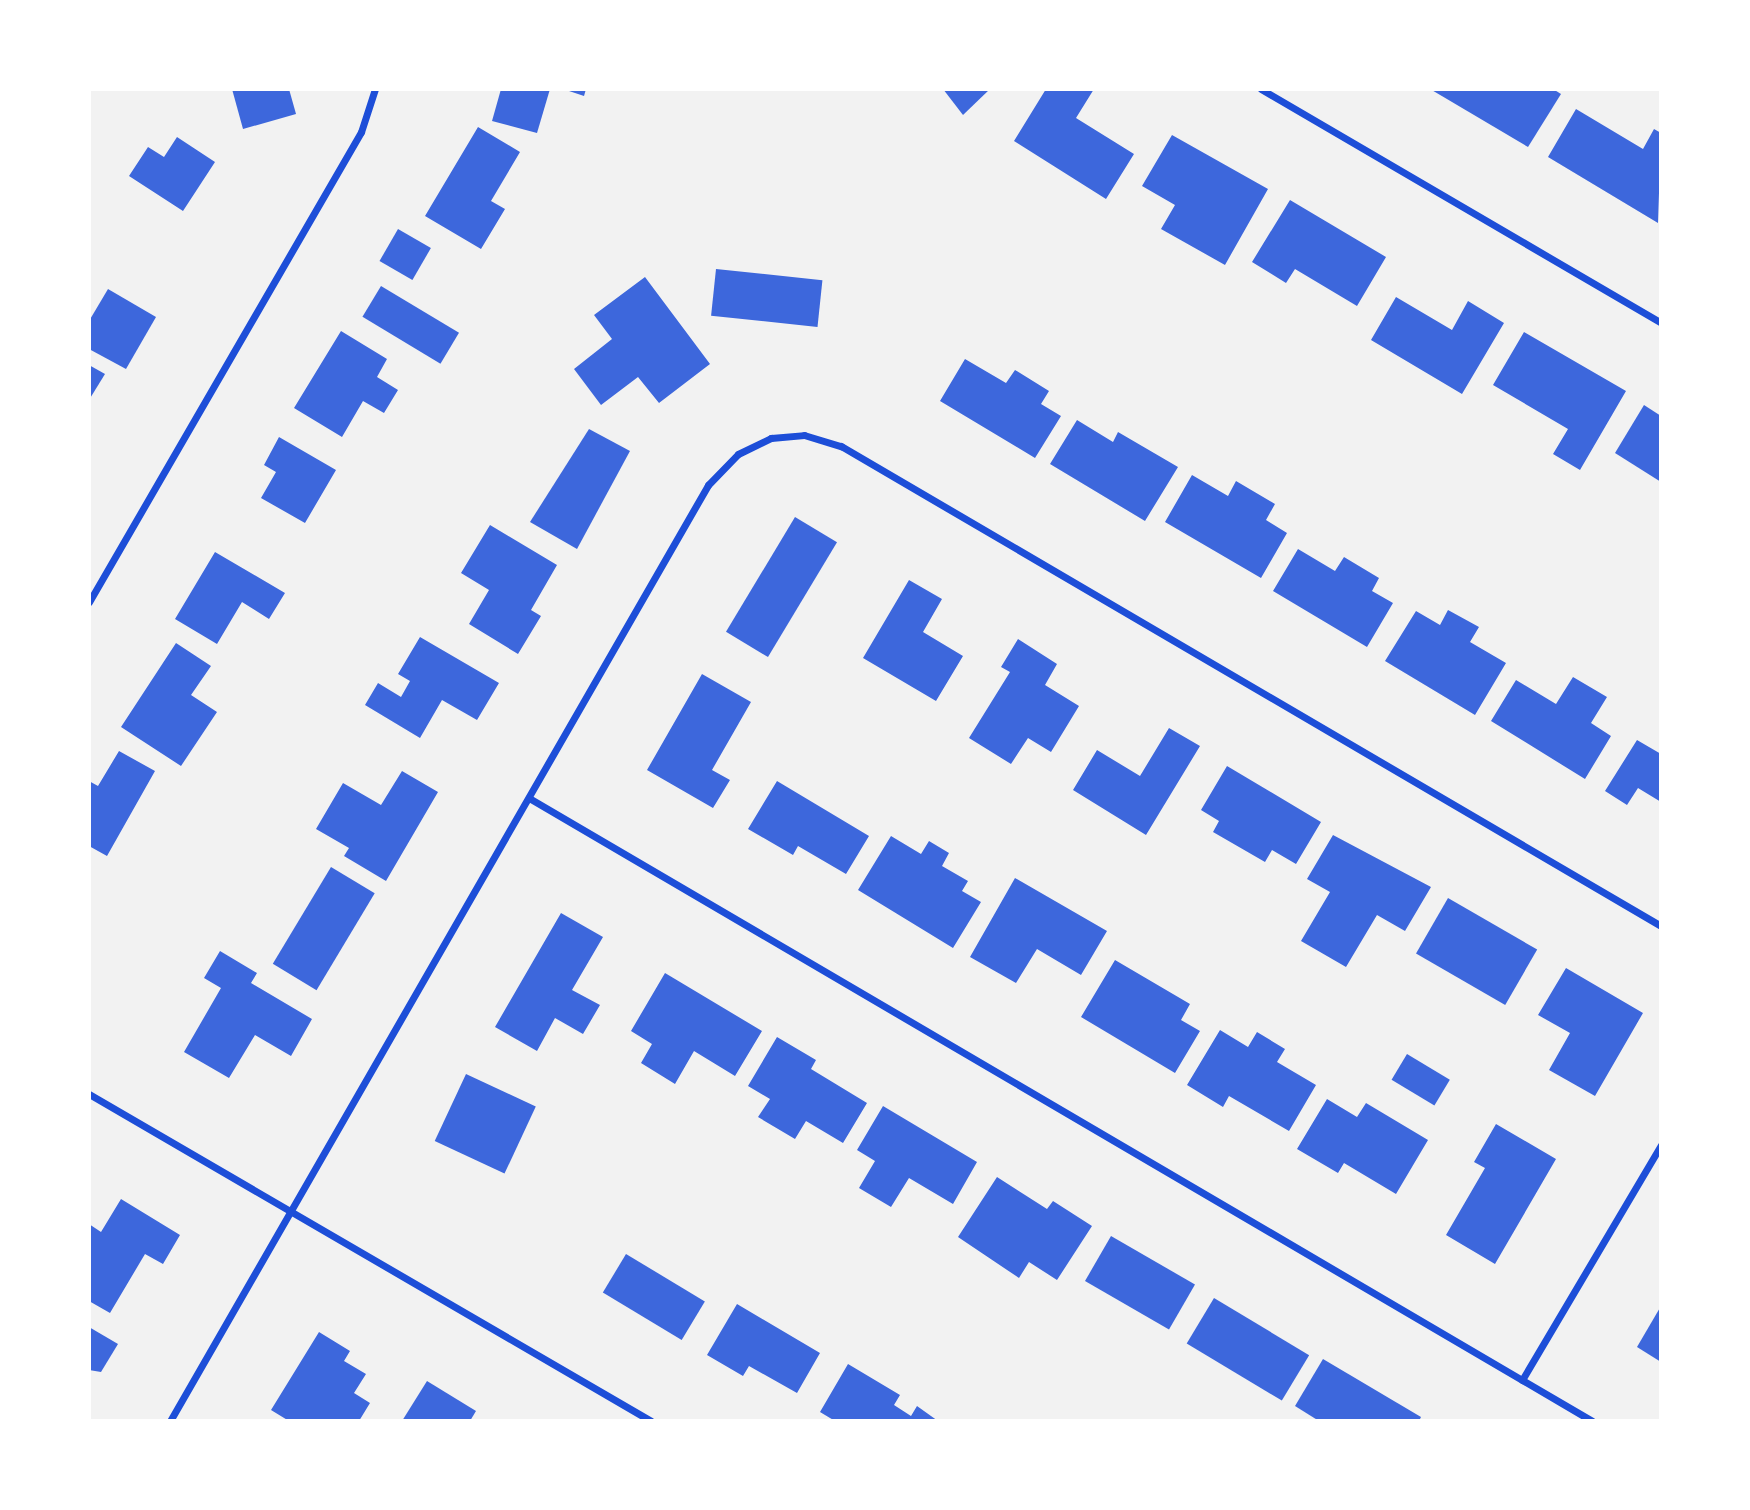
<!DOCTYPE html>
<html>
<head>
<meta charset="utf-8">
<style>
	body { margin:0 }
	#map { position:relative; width:1750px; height:1510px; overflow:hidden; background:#f2f2f2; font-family:"IBM Plex Serif",serif }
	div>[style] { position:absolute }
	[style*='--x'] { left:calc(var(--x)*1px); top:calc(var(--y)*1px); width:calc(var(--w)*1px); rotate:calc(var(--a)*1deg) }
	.building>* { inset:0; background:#3d67dc; transform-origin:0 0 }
	.minor>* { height:7px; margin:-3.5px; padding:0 3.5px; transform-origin:3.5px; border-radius:3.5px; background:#1d4ed8 }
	span { translate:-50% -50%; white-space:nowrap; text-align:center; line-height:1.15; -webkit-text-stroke:6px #fff; paint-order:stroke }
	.frame { position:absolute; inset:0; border:91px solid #fff; pointer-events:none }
</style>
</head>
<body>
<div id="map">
	<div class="building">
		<i style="clip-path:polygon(232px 89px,289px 89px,296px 114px,243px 129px)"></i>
		<i style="clip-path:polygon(501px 89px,550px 89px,537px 133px,492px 121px)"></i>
		<i style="clip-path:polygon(563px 89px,586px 89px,584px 96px)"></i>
		<i style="clip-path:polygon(943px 89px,990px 89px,963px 115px)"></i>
		<i style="clip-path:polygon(1046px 89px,1094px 89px,1076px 118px,1134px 154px,1106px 199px,1014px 141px)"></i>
		<i style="clip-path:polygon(1430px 89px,1553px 89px,1561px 94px,1528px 147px)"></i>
		<i style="clip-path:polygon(1576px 109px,1643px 149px,1654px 129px,1661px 133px,1658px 223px,1548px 157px)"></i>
		<i style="clip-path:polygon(478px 127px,520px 152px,491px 201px,505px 209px,481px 249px,425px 216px)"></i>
		<i style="clip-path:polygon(1172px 135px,1268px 189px,1225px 265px,1161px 229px,1175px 205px,1142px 186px)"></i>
		<i style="clip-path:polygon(177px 137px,215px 162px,183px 211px,129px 176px,148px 147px,164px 157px)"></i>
		<i style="clip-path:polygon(1290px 200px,1386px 257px,1357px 306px,1295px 269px,1286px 283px,1252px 262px)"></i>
		<i style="left:398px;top:229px;width:38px;height:37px;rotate:30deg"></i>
		<i style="left:716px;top:269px;width:107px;height:47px;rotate:6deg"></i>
		<i style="clip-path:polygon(645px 277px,710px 364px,659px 403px,638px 377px,601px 405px,574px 369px,612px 339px,594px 315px)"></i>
		<i style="left:381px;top:286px;width:91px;height:36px;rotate:31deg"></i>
		<i style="clip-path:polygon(108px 289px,156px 317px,126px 369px,89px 349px,89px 321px)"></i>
		<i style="clip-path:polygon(1396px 297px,1452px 330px,1468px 301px,1504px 323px,1462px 394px,1371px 340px)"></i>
		<i style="clip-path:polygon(341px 331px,387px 359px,377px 377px,398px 390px,384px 413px,363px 401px,342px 437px,294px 408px)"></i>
		<i style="clip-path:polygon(1524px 332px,1626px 391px,1580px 470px,1553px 454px,1568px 429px,1493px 385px)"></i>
		<i style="clip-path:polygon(965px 359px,1006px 383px,1015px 370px,1049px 391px,1041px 404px,1061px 416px,1035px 458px,940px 401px)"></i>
		<i style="clip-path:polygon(89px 365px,105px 374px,89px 400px)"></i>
		<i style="clip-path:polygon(1644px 405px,1661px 416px,1661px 482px,1615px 453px)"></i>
		<i style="clip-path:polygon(1077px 420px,1113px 442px,1118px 432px,1178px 467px,1145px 521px,1050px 464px)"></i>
		<i style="clip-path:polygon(589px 429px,630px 451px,577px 549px,530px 522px)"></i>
		<i style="clip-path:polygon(279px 437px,336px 470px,305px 523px,261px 498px,276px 472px,264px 465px)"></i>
		<i style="clip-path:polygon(1192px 475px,1228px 496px,1236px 481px,1275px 504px,1266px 520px,1287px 533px,1261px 578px,1165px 522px)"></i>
		<i style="left:795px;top:517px;width:49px;height:134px;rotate:31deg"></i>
		<i style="clip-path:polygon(490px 525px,557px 565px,531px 610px,541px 616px,518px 654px,469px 624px,489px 590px,461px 573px)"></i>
		<i style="clip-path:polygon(1298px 549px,1335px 571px,1344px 557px,1379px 578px,1372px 591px,1393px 603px,1367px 647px,1273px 591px)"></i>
		<i style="clip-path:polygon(215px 552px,285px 593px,269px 619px,242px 602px,217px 644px,175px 619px)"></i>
		<i style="clip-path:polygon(909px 580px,942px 599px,923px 632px,963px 656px,936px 701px,863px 658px)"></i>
		<i style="clip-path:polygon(1448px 610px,1479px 627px,1470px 642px,1506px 663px,1475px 715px,1385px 661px,1416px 611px,1440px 625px)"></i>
		<i style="clip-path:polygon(420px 637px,499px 683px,477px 720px,442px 700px,420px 738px,365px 705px,378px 683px,401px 697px,410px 681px,398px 674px)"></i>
		<i style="clip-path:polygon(1018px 639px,1057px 664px,1045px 685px,1079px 706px,1051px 752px,1028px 738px,1011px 764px,969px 738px,1010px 672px,1001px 667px)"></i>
		<i style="clip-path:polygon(176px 643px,211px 666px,191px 695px,217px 712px,181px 766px,121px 727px)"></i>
		<i style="clip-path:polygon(702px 674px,751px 702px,712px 770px,730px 780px,713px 808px,647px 770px)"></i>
		<i style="clip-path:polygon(1573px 677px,1607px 697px,1591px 723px,1611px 736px,1585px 779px,1491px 721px,1516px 680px,1556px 704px)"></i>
		<i style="clip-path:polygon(1169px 728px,1200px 746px,1146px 835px,1073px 790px,1097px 750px,1140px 776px)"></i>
		<i style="clip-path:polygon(1637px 740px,1661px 754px,1661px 802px,1638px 788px,1627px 805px,1605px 791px)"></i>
		<i style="clip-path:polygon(119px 751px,155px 771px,107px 856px,89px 846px,89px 781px,98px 786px)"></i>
		<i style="clip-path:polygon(1227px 766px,1321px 822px,1296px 864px,1272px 850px,1265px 862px,1213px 832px,1219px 821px,1201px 810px)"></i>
		<i style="clip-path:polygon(402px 771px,438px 792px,386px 881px,344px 856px,349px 848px,316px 829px,343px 783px,381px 805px)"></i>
		<i style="clip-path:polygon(777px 781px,869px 836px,846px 874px,798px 846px,793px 855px,748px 829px)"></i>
		<i style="clip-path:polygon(1333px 835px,1431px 887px,1405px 931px,1377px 915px,1346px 967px,1301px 941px,1330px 892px,1307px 879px)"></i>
		<i style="clip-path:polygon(891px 836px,921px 854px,929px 841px,949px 853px,942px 866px,968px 881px,962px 891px,981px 902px,953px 948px,858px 890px)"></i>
		<i style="left:331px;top:867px;width:51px;height:113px;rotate:31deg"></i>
		<i style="clip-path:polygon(1015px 878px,1107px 931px,1081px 975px,1037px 949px,1016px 983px,970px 957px)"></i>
		<i style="left:1448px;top:898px;width:103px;height:64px;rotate:30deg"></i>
		<i style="clip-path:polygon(561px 913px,603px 937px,572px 990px,600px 1005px,583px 1034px,555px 1018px,537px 1051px,495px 1027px)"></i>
		<i style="clip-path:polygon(220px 951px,257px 973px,251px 983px,312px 1019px,291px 1056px,255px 1035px,229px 1078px,184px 1052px,221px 988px,204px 978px)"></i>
		<i style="clip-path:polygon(1115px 960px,1190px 1004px,1181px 1020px,1200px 1031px,1175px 1073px,1081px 1017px)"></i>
		<i style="clip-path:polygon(1566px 968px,1643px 1013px,1595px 1096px,1549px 1070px,1570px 1033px,1538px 1015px)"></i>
		<i style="clip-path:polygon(665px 973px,762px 1031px,735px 1076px,694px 1051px,675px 1084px,641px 1063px,652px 1044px,631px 1031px)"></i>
		<i style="clip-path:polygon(1220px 1030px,1248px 1047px,1257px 1032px,1285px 1049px,1277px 1062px,1316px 1085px,1289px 1131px,1229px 1096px,1223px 1107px,1187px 1085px)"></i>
		<i style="clip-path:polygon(777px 1037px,816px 1060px,811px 1069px,867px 1103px,843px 1143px,806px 1121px,795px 1139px,758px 1117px,770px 1099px,748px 1086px)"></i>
		<i style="left:1407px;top:1054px;width:50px;height:30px;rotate:31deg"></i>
		<i style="left:466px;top:1074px;width:77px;height:74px;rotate:25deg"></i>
		<i style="clip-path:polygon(1327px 1099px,1357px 1117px,1366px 1103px,1428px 1140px,1396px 1194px,1344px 1163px,1338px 1173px,1297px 1149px)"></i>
		<i style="clip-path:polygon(883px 1106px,977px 1162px,953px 1204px,909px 1178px,891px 1207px,859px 1188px,875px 1161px,857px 1150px)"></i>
		<i style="clip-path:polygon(1496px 1124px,1556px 1159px,1495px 1264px,1446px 1235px,1485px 1168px,1474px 1162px)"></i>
		<i style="clip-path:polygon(997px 1177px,1047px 1209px,1053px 1201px,1092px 1226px,1057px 1280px,1029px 1262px,1019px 1278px,958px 1237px)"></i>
		<i style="clip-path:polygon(121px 1199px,180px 1235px,163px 1264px,145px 1254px,110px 1313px,89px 1301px,89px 1224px,101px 1232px)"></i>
		<i style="left:1111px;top:1236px;width:97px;height:52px;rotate:30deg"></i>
		<i style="left:626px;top:1254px;width:92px;height:45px;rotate:31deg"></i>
		<i style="left:1214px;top:1298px;width:111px;height:53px;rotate:31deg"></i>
		<i style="clip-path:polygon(737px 1304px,820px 1353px,797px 1393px,749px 1366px,743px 1376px,707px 1355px)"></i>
		<i style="clip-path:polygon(1661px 1306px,1661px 1362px,1637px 1347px)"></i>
		<i style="clip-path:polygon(89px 1327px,118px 1344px,101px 1372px,89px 1370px)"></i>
		<i style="clip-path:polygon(319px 1332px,350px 1351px,344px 1361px,366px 1374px,354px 1393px,370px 1403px,359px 1421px,289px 1421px,271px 1410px)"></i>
		<i style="clip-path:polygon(1323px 1359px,1421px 1417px,1419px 1421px,1319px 1421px,1295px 1406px)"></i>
		<i style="clip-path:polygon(848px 1364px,900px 1395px,894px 1405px,911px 1416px,917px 1406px,938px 1421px,835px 1421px,820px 1412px)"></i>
		<i style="clip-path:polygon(427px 1381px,476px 1411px,470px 1421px,402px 1421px)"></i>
	</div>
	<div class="minor">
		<i style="--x:1261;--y:89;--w:463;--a:30.3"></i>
		<i style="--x:89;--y:602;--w:543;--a:-59.94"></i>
		<i style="--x:361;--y:132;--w:45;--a:-72"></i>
		<i style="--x:529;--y:798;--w:1232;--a:30.37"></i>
		<i style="--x:89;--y:1094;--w:650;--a:30.19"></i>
		<i style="--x:1522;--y:1380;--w:273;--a:-59.4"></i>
		<i style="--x:170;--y:1421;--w:1080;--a:-60.11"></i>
		<i style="--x:708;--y:485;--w:43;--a:-45.9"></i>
		<i style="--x:738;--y:454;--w:37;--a:-26"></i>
		<i style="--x:771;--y:438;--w:33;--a:-5"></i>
		<i style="--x:804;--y:435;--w:39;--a:17"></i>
		<i style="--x:841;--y:446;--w:950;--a:30.34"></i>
	</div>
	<div class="frame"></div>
</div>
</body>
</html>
